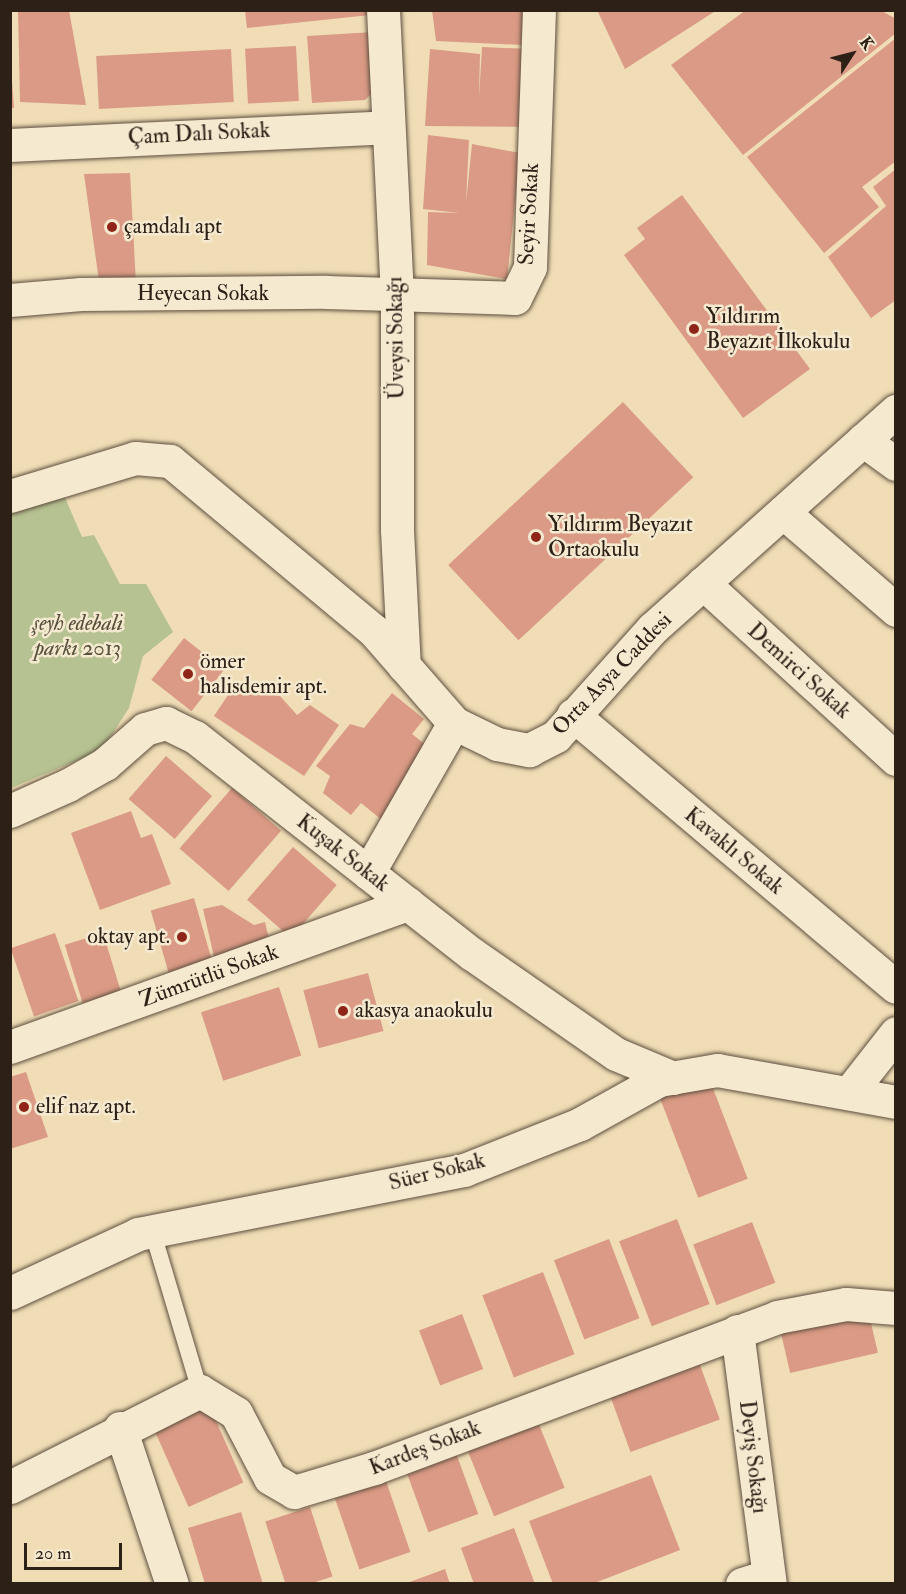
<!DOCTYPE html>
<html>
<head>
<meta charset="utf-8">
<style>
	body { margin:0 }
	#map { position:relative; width:906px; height:1594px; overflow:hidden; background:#f0ddb6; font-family:"IM FELL Double Pica",serif }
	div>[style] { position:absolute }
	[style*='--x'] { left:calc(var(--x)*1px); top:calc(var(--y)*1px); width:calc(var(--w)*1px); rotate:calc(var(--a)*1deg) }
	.green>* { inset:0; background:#b6c291 }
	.building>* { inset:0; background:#da9a85; transform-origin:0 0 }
	.roads { filter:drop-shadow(0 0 2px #5e4f3f) drop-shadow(0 0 2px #5e4f3f) }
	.lane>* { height:16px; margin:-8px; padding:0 8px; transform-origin:8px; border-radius:8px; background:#f5e9d0 }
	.street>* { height:33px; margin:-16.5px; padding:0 16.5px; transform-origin:16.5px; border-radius:16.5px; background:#f5e9d0 }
	.dots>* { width:16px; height:16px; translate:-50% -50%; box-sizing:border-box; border:3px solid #f5e9d0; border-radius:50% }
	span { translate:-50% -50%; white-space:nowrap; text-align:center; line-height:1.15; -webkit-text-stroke:5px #f5e9d0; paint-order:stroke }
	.street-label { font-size:22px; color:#2d2017 }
	.poi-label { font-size:22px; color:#2d2017 }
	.left { translate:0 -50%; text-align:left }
	.right { translate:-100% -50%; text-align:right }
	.park-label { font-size:22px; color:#56513c; font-style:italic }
	.frame { position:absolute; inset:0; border:12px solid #2d2017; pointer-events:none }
	.north { position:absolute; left:822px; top:24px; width:60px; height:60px; -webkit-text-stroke:4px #f5e9d0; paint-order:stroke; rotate:54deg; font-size:16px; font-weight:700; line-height:24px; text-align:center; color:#2d2017 }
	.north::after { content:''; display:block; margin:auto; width:21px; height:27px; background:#2d2017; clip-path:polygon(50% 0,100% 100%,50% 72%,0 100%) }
	.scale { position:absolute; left:24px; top:1543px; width:98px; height:27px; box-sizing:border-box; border:3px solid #2d2017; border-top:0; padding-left:8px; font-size:18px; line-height:21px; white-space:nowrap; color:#2d2017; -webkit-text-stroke:4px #f5e9d0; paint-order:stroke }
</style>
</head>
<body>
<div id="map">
	<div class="green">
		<i style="clip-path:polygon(63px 493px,82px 537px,94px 535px,120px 584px,146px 584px,173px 632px,143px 656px,129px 708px,102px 750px,11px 788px,11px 509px)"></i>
	</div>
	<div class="building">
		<i style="clip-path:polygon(18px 10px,69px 10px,86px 105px,20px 102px)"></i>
		<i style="clip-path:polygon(245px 10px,370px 10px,370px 15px,247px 28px)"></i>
		<i style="clip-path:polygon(432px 10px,524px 10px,523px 45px,436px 41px)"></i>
		<i style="clip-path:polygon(597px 10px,717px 10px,625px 69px)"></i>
		<i style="clip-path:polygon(746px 10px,880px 10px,896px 19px,896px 33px,743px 155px,671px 65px)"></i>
		<i style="clip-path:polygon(374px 32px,378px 87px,365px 100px,312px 103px,307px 36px)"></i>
		<i style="clip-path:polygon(896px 38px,896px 161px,862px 187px,879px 207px,824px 253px,747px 157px)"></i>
		<i style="left:296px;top:46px;width:55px;height:51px;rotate:87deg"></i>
		<i style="clip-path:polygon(482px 47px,530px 49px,526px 127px,425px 126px,430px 49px,480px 54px,479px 98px)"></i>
		<i style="left:231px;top:49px;width:53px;height:135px;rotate:87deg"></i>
		<i style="clip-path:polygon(10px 81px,12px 81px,14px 108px,10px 108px)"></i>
		<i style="clip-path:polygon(428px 135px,469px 140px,466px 203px,472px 144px,520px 153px,507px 279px,427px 265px,428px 212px,460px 213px,423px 209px)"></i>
		<i style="clip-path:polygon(896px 169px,896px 300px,871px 318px,828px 257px,886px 206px,873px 187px)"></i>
		<i style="clip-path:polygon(130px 173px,136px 284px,99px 281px,84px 174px)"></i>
		<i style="clip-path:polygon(682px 195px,810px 369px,743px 418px,624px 255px,645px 239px,637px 228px)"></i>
		<i style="left:623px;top:402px;width:103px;height:239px;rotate:47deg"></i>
		<i style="left:184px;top:638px;width:51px;height:53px;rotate:38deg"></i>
		<i style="clip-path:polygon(234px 686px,280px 696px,297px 715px,310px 705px,339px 725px,304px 776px,214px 716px)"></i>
		<i style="clip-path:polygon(392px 693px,424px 719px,412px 734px,436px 753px,382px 820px,361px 803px,351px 815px,323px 793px,330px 776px,316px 766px,350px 724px,364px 728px)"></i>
		<i style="left:166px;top:756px;width:61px;height:57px;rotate:41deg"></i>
		<i style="left:232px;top:788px;width:65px;height:80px;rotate:41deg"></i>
		<i style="clip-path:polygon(131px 811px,141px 838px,152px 834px,171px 884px,100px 910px,71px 833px)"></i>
		<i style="left:293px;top:847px;width:58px;height:70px;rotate:41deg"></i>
		<i style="left:194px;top:898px;width:70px;height:45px;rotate:74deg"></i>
		<i style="clip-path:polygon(222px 905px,254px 925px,265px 922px,271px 948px,215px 961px,203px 909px)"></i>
		<i style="left:55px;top:933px;width:72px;height:47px;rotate:71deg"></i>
		<i style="left:103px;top:933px;width:61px;height:40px;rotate:73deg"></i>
		<i style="left:368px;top:973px;width:60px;height:67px;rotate:75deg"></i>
		<i style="left:279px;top:987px;width:72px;height:82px;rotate:72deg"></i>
		<i style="clip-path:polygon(26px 1072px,48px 1137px,10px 1149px,10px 1077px)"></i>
		<i style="left:709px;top:1078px;width:108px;height:53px;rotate:69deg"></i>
		<i style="left:677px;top:1219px;width:91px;height:62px;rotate:69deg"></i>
		<i style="left:752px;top:1222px;width:65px;height:63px;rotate:69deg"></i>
		<i style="left:609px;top:1239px;width:85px;height:59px;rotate:69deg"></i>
		<i style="left:543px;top:1272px;width:88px;height:65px;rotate:69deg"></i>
		<i style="left:868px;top:1310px;width:44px;height:90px;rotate:77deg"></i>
		<i style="left:462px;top:1314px;width:59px;height:46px;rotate:69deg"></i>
		<i style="left:700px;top:1365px;width:58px;height:95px;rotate:70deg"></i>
		<i style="left:208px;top:1403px;width:87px;height:60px;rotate:66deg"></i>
		<i style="left:538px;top:1422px;width:71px;height:76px;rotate:68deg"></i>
		<i style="left:456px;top:1453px;width:65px;height:53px;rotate:70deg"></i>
		<i style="clip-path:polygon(651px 1475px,680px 1550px,592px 1584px,553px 1584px,529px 1521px)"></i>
		<i style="left:386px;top:1481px;width:75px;height:54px;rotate:71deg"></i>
		<i style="left:310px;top:1507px;width:73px;height:47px;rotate:72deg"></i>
		<i style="clip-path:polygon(241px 1512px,263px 1584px,205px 1584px,188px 1528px)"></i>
		<i style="clip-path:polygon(514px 1528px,535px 1584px,474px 1584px,461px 1548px)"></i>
		<i style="clip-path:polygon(445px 1569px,450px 1584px,407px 1584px,407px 1583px)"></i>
	</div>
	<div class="roads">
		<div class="lane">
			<i style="--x:152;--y:1230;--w:168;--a:73.4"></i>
		</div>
		<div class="street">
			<i style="--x:383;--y:10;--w:285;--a:87.2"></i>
			<i style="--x:397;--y:295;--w:235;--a:90"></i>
			<i style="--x:397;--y:530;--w:136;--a:87.1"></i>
			<i style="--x:10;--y:145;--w:377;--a:-2.7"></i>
			<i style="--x:10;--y:300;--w:71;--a:-4.8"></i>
			<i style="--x:81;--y:294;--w:245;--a:-0.5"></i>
			<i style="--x:326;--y:292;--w:189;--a:1.8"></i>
			<i style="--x:515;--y:298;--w:34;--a:-64"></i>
			<i style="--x:530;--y:267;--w:257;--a:-88"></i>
			<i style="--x:863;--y:440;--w:41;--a:36"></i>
			<i style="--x:10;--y:496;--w:131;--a:-16.9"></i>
			<i style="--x:135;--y:458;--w:35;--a:5"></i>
			<i style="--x:170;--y:461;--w:264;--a:39.8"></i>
			<i style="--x:373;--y:630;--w:123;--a:48.9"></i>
			<i style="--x:454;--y:723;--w:48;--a:26"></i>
			<i style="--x:497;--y:744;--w:33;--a:11"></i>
			<i style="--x:529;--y:750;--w:30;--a:-27"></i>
			<i style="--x:556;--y:736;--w:145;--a:-48.1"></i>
			<i style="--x:653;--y:628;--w:326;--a:-41.8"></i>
			<i style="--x:783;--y:512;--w:150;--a:40.9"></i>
			<i style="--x:703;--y:583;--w:261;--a:42.4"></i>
			<i style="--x:573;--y:715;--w:422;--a:40.1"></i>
			<i style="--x:10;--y:811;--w:64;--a:-24.1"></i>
			<i style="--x:68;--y:785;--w:43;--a:-29.6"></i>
			<i style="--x:105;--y:764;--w:53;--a:-41.2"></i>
			<i style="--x:145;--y:729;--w:22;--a:-16"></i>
			<i style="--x:166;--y:723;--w:32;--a:26"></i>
			<i style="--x:195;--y:737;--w:352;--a:38.1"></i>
			<i style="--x:472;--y:954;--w:175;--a:34.8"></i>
			<i style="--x:616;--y:1054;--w:62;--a:22.8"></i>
			<i style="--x:368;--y:873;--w:173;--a:-60.2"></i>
			<i style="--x:10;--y:1047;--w:423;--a:-19.8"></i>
			<i style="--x:849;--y:1093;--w:76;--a:-51.9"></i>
			<i style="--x:10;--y:1293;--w:141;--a:-24.7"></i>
			<i style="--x:138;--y:1234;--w:332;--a:-11.1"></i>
			<i style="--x:464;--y:1170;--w:125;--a:-21.6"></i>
			<i style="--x:580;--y:1124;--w:90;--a:-29.1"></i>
			<i style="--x:659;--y:1080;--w:59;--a:-9.8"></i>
			<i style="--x:717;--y:1070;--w:182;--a:10.1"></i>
			<i style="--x:737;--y:1331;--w:255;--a:82.6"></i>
			<i style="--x:120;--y:1428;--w:164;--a:71.6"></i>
			<i style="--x:10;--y:1487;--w:213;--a:-26.8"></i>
			<i style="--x:200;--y:1391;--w:42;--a:31.4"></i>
			<i style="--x:236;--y:1413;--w:73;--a:62.4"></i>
			<i style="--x:270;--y:1478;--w:28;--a:30"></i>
			<i style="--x:294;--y:1492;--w:84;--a:-16.7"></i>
			<i style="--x:374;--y:1468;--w:430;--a:-20.5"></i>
			<i style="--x:777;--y:1317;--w:70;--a:-10.7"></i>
			<i style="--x:846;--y:1304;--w:50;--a:4.6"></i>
			<i style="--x:742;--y:1584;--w:27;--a:-17"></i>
		</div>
	</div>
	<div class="dots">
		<i style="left:112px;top:227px;background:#8f2418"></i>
		<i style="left:694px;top:329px;background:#8f2418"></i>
		<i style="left:536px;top:537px;background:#8f2418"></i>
		<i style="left:188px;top:674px;background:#8f2418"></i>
		<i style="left:182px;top:937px;background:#8f2418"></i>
		<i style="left:343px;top:1011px;background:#8f2418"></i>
		<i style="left:24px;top:1107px;background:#8f2418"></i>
	</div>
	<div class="street-label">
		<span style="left:199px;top:134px;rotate:-3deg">Çam Dalı Sokak</span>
		<span style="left:529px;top:214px;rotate:-87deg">Seyir Sokak</span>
		<span style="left:203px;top:294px">Heyecan Sokak</span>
		<span style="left:396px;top:338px;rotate:-91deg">Üveysi Sokağı</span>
		<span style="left:799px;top:671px;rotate:42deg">Demirci Sokak</span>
		<span style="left:612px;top:674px;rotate:-46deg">Orta Asya Caddesi</span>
		<span style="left:734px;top:851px;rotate:40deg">Kavaklı Sokak</span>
		<span style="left:343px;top:853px;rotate:38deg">Kuşak Sokak</span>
		<span style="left:209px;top:976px;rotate:-20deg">Zümrütlü Sokak</span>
		<span style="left:437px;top:1172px;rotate:-14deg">Süer Sokak</span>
		<span style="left:425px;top:1448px;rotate:-21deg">Kardeş Sokak</span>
		<span style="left:753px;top:1457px;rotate:83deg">Deyiş Sokağı</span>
	</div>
	<div class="poi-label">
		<span class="left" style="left:124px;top:227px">çamdalı apt</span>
		<span class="left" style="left:706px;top:329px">Yıldırım<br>Beyazıt İlkokulu</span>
		<span class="left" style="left:548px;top:537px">Yıldırım Beyazıt<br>Ortaokulu</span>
		<span class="left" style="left:200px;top:674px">ömer<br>halisdemir apt.</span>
		<span class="right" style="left:170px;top:937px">oktay apt.</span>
		<span class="left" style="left:355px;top:1011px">akasya anaokulu</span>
		<span class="left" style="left:36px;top:1107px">elif naz apt.</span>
	</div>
	<div class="park-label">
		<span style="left:78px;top:636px">şeyh edebali<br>parkı 2013</span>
	</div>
	<div class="frame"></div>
	<div class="north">K</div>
	<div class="scale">20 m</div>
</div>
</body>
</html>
